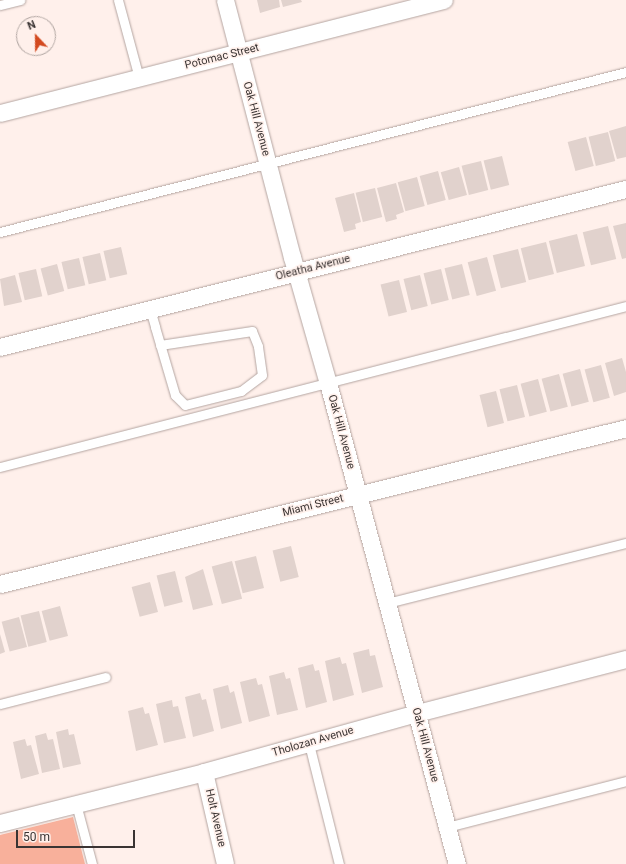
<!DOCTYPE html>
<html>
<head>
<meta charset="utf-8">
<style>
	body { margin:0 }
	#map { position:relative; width:626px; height:864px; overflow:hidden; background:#fff0eb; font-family:Roboto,sans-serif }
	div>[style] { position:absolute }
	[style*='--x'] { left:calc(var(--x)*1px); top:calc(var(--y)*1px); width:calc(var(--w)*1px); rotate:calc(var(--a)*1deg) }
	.green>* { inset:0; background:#f8b09b }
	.building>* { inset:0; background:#e1d2cd; transform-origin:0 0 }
	.roads { filter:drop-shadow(0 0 1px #b4a5a1) drop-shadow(0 0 1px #b4a5a1) }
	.service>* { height:9px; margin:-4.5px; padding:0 4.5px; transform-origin:4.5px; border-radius:4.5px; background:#fff }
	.minor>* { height:17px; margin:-8.5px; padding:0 8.5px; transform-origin:8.5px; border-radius:8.5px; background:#fff }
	span { translate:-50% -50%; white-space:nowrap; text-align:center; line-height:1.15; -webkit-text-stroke:3px #fff0eb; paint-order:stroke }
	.street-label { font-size:11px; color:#3a3433 }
	.north { position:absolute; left:16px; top:16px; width:40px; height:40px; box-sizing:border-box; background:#fff0eb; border:1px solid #b0a5a1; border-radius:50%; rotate:338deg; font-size:11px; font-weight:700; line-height:16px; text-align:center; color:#3a3433 }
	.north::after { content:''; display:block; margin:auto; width:14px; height:18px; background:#d34a20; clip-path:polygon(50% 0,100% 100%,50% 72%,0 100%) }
	.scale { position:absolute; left:16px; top:830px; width:119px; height:18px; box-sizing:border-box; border:2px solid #3a3433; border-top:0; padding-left:5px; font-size:12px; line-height:14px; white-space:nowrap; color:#3a3433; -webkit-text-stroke:3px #fff0eb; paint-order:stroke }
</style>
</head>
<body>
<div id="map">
	<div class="green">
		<i style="clip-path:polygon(73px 817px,85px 864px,0 864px,0 835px)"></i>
	</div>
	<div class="building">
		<i style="clip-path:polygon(257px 0,279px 0,280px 7px,260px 13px)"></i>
		<i style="clip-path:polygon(281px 0,301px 0,302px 2px,283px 7px)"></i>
		<i style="clip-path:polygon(626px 126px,626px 157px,617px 159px,609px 131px)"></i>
		<i style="left:608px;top:132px;width:30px;height:20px;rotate:76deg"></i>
		<i style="left:586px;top:137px;width:30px;height:19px;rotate:75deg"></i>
		<i style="left:502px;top:156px;width:30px;height:19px;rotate:76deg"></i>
		<i style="left:481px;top:161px;width:30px;height:20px;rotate:76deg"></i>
		<i style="left:459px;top:167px;width:29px;height:19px;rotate:74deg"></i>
		<i style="left:438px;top:171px;width:30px;height:19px;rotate:75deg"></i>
		<i style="left:417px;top:177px;width:30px;height:20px;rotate:75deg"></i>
		<i style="clip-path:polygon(396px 183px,404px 212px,396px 215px,397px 219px,386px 222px,377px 188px)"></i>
		<i style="left:375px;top:188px;width:30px;height:20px;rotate:76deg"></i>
		<i style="clip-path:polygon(354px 193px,361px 222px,355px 224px,356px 229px,344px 232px,335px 198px)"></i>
		<i style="clip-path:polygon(626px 223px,626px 258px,622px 259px,613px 226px)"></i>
		<i style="left:608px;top:226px;width:34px;height:26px;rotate:76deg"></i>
		<i style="left:577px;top:234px;width:33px;height:29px;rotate:76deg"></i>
		<i style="left:546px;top:242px;width:33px;height:26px;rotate:76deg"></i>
		<i style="left:121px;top:247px;width:28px;height:18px;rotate:77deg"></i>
		<i style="left:518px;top:249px;width:34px;height:26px;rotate:76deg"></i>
		<i style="left:100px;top:253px;width:28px;height:18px;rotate:77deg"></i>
		<i style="left:487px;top:257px;width:35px;height:20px;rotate:75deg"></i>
		<i style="left:79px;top:258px;width:28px;height:18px;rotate:77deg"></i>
		<i style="left:57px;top:264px;width:28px;height:17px;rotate:75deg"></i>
		<i style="left:462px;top:264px;width:32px;height:18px;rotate:76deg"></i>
		<i style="left:36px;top:269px;width:28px;height:18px;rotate:77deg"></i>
		<i style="left:441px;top:269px;width:32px;height:18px;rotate:76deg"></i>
		<i style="clip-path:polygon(15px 275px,22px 302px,4px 306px,0 279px)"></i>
		<i style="left:420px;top:275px;width:32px;height:17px;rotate:76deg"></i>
		<i style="left:399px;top:280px;width:33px;height:19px;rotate:76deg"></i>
		<i style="clip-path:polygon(622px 358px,626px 372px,626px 392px,614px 396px,605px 363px)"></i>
		<i style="left:601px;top:365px;width:34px;height:17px;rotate:75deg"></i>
		<i style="left:580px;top:369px;width:34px;height:18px;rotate:75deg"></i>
		<i style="left:559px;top:374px;width:34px;height:18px;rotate:75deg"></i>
		<i style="left:538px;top:379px;width:34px;height:18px;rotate:75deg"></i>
		<i style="left:517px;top:385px;width:33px;height:18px;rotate:76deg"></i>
		<i style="left:496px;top:391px;width:33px;height:17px;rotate:76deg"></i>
		<i style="left:291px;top:546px;width:32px;height:19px;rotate:76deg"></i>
		<i style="left:256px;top:556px;width:33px;height:22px;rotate:76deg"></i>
		<i style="left:232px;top:561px;width:39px;height:21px;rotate:75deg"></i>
		<i style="clip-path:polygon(203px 569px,213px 605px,193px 610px,185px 577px)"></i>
		<i style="left:175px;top:571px;width:32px;height:19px;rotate:76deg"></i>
		<i style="left:150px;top:582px;width:31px;height:19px;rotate:75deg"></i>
		<i style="left:60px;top:606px;width:31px;height:19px;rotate:75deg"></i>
		<i style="left:39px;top:611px;width:32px;height:19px;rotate:76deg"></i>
		<i style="left:19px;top:617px;width:31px;height:18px;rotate:75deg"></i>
		<i style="clip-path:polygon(0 634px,5px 652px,0 654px)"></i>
		<i style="clip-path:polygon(369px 649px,370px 656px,375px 655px,383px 687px,362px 693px,353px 653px)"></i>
		<i style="clip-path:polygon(340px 657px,342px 664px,346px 663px,354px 695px,333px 701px,325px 661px)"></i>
		<i style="clip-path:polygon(313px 664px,315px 671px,319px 670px,327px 702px,306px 708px,298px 668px)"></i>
		<i style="clip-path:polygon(284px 672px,286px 679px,290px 678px,298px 710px,277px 715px,269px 676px)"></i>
		<i style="clip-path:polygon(256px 678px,258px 685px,262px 684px,270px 716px,249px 722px,240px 682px)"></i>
		<i style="clip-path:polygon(228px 685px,230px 693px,234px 691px,242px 723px,221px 729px,213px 689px)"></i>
		<i style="clip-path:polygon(200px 693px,202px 700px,206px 699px,214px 731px,193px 737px,185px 697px)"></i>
		<i style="clip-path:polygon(172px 700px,173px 707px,178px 706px,186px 738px,164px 743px,156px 704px)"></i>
		<i style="clip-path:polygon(143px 707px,145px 714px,149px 713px,158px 745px,136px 751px,128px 711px)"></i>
		<i style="clip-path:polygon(68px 729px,69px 735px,74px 734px,81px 764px,63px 768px,56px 732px)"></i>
		<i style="clip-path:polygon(46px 733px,48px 740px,53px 739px,60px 769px,42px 773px,35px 736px)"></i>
		<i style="clip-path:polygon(25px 739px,27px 746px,31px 745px,39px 774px,21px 779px,13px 742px)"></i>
	</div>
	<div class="roads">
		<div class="service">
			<i style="--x:118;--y:0;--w:81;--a:74.9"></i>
			<i style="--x:0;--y:5;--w:21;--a:-14"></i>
			<i style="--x:0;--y:232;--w:646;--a:-14.34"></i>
			<i style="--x:150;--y:309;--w:19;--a:74"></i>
			<i style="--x:155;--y:327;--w:71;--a:73.6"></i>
			<i style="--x:175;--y:395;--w:14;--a:45"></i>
			<i style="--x:185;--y:405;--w:58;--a:-14"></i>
			<i style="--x:241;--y:391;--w:26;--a:-37"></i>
			<i style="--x:262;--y:375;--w:29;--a:-98"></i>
			<i style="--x:258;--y:346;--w:16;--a:-112"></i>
			<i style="--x:252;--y:331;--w:93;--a:171.3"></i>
			<i style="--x:0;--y:467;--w:646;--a:-14.42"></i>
			<i style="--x:387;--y:603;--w:246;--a:-14.1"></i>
			<i style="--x:0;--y:704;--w:109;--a:-14.3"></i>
			<i style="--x:309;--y:744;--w:124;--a:76"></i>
			<i style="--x:76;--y:804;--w:62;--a:75.1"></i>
			<i style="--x:447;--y:827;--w:185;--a:-14.4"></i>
		</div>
		<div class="minor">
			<i style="--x:225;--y:0;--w:266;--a:75.4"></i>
			<i style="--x:292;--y:257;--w:131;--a:74.1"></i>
			<i style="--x:328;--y:383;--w:498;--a:75"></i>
			<i style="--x:0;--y:113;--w:458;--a:-14.3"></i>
			<i style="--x:0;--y:347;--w:646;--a:-14.17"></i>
			<i style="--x:0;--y:584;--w:645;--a:-13.99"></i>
			<i style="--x:204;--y:772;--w:94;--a:77.1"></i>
			<i style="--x:0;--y:823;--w:210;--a:-14"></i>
			<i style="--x:204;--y:772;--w:221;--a:-15.5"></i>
			<i style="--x:417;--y:713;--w:216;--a:-14.5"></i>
		</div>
	</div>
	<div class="street-label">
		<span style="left:222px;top:57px;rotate:-14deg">Potomac Street</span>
		<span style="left:256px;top:119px;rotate:75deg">Oak Hill Avenue</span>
		<span style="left:313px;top:268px;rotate:-14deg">Oleatha Avenue</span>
		<span style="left:341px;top:432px;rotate:75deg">Oak Hill Avenue</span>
		<span style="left:313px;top:506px;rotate:-14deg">Miami Street</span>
		<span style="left:313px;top:742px;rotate:-16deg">Tholozan Avenue</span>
		<span style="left:425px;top:745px;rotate:75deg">Oak Hill Avenue</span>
		<span style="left:215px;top:818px;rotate:77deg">Holt Avenue</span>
	</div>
	<div class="north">N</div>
	<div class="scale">50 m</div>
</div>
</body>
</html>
